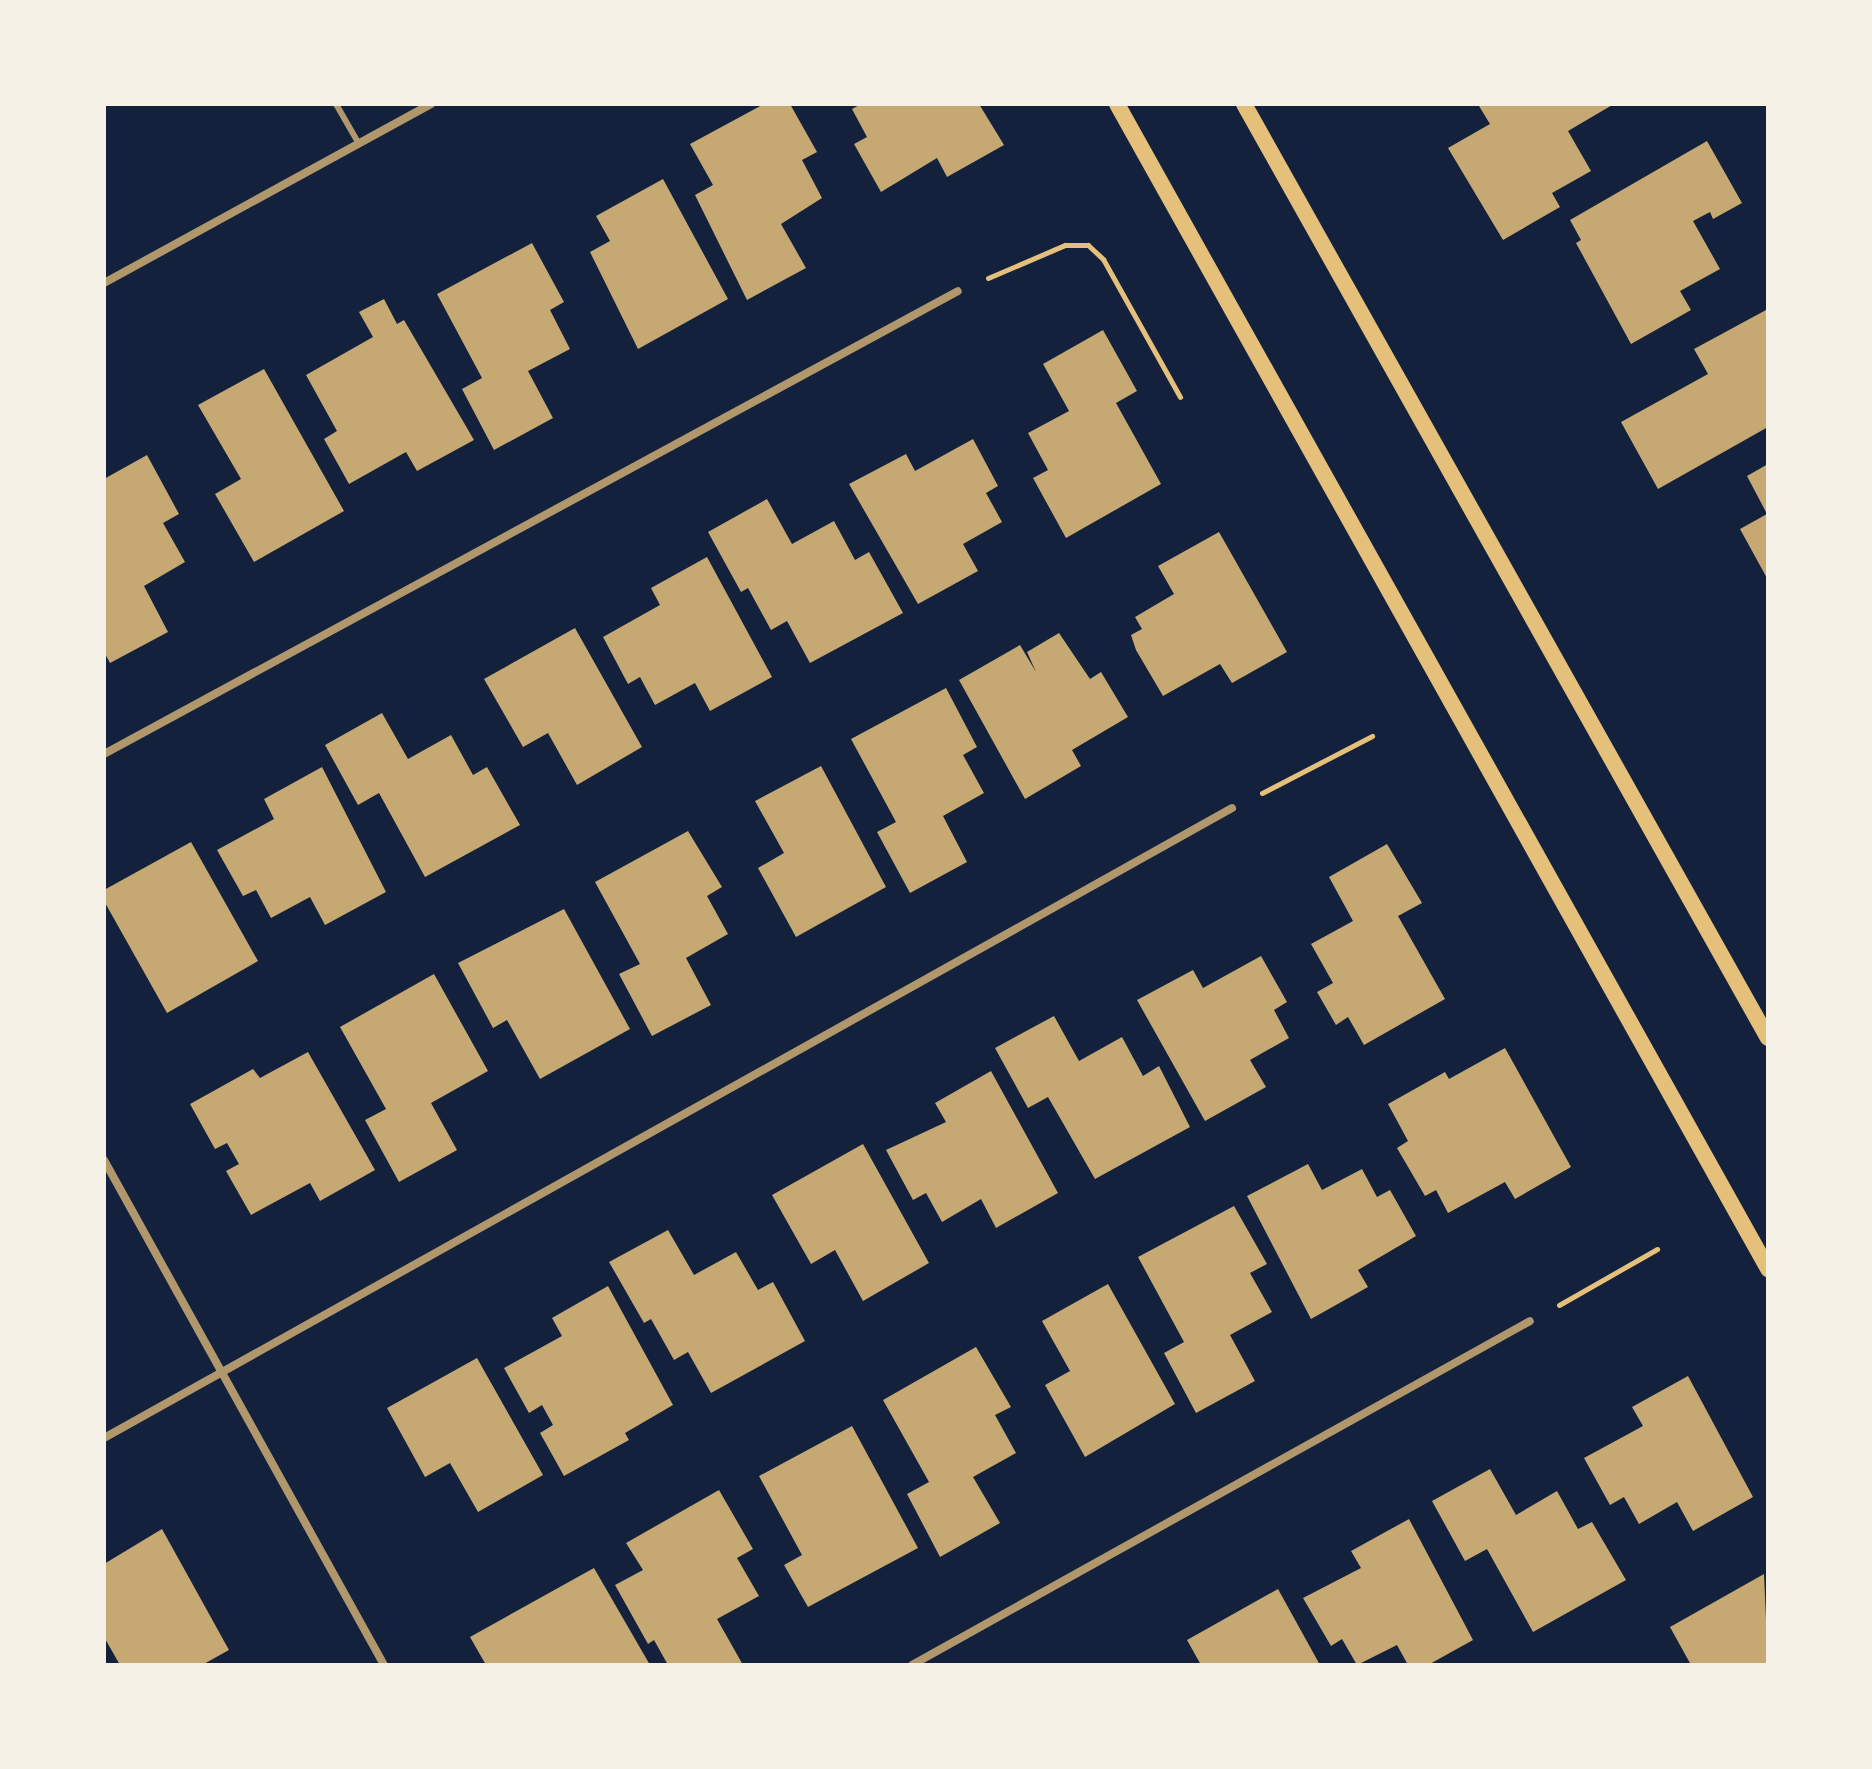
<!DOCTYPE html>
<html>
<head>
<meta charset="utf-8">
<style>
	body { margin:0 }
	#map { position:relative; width:1872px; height:1769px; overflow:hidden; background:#14213d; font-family:Rubik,sans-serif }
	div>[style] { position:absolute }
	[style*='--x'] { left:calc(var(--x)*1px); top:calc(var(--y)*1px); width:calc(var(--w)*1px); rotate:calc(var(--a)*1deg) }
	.building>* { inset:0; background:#c6a872 }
	.path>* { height:5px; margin:-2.5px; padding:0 2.5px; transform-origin:2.5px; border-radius:2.5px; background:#e5c07b }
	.service>* { height:6px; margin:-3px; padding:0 3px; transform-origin:3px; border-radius:3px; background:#b1986c }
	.minor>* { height:8px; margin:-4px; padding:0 4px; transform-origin:4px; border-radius:4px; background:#b1986c }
	.secondary>* { height:16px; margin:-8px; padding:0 8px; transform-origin:8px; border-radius:8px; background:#e5c07b }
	span { translate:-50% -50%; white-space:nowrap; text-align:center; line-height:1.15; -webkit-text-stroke:8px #f6f1e7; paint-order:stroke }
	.frame { position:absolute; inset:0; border:106px solid #f6f1e7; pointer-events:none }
</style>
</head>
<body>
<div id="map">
	<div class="building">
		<i style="clip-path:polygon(764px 104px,790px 104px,817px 152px,802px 160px,822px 198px,781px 224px,806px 268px,747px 300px,695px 195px,713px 185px,690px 144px)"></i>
		<i style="clip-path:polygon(861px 104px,979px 104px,1004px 145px,947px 177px,937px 158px,881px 192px,854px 144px,867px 137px,852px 109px)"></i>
		<i style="clip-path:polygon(1614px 104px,1568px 131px,1591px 171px,1552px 193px,1560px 207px,1503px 240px,1448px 148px,1490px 124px,1479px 106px)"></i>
		<i style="clip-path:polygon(1707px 141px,1742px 203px,1713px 219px,1710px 212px,1693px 221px,1720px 269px,1680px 291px,1691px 310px,1631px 344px,1576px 243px,1581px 240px,1570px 220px)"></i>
		<i style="clip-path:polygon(663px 179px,728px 299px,638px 349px,590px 252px,610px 241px,596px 216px)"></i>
		<i style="clip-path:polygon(532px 243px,564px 302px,550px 310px,570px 349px,528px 371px,553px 418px,494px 450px,462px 389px,482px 378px,437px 294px)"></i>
		<i style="clip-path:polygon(384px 299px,397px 324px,404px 320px,474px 440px,417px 471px,406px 452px,349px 484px,324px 439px,337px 431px,306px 375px,373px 337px,359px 312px)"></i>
		<i style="clip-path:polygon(1766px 310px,1768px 427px,1658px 489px,1621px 422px,1708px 374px,1694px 349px)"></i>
		<i style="clip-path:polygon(1103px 330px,1137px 391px,1116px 403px,1161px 484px,1066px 538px,1033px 478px,1048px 470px,1028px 433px,1069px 411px,1043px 364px)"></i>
		<i style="clip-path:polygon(264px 369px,344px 511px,254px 562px,215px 494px,241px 479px,198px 405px)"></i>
		<i style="clip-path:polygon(973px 439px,998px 486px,986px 493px,1002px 522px,963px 544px,978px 571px,918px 604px,849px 484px,906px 454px,915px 471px)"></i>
		<i style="clip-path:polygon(147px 455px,179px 514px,163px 523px,185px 562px,144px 586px,168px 632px,110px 663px,104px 652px,104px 479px)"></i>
		<i style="clip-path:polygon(1768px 464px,1768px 580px,1740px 529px,1767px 514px,1747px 476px)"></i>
		<i style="clip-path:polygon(767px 499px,792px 544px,834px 521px,855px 560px,869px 552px,903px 613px,810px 663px,787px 621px,771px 630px,748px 588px,741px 592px,708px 532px)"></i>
		<i style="clip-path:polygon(1219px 532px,1287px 652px,1232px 683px,1220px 664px,1163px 696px,1136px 650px,1131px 635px,1142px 629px,1135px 617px,1174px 594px,1158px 566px)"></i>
		<i style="clip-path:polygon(707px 557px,772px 677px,710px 711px,695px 683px,655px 705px,640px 677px,628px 684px,603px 637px,660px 605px,651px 588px)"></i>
		<i style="clip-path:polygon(575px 628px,642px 747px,577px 785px,548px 733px,523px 747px,484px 679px)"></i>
		<i style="clip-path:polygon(1059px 633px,1090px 679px,1101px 672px,1128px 717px,1072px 750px,1081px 766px,1025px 799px,959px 680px,1020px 645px,1036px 672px,1027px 652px)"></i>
		<i style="clip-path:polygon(946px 688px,977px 747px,963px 755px,984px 793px,943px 816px,967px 862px,910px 893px,877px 832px,896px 822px,851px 739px)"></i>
		<i style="clip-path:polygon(382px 713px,408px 759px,451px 735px,473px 775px,487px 767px,520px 825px,425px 877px,379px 793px,358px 805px,325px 745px)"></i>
		<i style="clip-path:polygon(821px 766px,886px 887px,796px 937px,758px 868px,784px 853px,755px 801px)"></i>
		<i style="clip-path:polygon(322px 767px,386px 892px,325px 925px,310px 897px,271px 918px,256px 890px,243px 896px,217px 850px,274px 819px,264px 799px)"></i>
		<i style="clip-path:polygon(688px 831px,722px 887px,707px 896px,728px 934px,686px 958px,711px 1005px,652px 1036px,619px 974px,640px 964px,595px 882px)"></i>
		<i style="clip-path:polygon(191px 842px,258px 961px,167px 1013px,104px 901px,104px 890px)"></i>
		<i style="clip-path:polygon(1387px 844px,1422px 903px,1398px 916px,1445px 999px,1364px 1045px,1348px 1017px,1336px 1025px,1317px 992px,1333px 983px,1311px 944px,1353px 921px,1329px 877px)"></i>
		<i style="clip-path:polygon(564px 909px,630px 1029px,540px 1079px,507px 1020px,493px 1028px,458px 963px)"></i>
		<i style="clip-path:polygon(1261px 956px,1287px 1002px,1274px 1010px,1289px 1038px,1250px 1060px,1266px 1087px,1205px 1121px,1137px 1000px,1193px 970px,1203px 988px)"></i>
		<i style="clip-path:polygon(434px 974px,488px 1071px,431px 1103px,457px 1150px,399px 1182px,365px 1120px,386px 1109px,340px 1027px)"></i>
		<i style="clip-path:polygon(1054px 1016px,1079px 1061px,1122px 1037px,1143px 1076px,1159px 1066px,1190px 1127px,1095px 1179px,1048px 1097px,1028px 1108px,995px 1048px)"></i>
		<i style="clip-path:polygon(1505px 1048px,1571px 1167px,1515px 1199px,1505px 1182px,1448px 1213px,1436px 1190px,1425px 1196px,1397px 1148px,1408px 1141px,1388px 1104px,1445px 1072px,1449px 1079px)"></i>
		<i style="clip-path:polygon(308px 1052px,375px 1170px,320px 1201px,310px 1183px,251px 1215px,226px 1171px,239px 1164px,227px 1143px,215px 1149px,190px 1104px,253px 1069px,260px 1078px)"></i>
		<i style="clip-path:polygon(991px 1071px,1058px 1193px,996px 1228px,981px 1199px,942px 1222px,926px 1193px,913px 1200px,886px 1150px,946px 1122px,935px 1103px)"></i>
		<i style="clip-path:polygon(863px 1144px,929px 1263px,863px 1301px,835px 1250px,811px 1264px,772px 1195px)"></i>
		<i style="clip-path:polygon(1308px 1164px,1322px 1190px,1362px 1169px,1377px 1197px,1390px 1190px,1416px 1236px,1358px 1270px,1368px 1287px,1311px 1319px,1247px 1196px)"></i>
		<i style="clip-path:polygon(1234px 1206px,1267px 1264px,1250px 1273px,1272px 1312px,1230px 1335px,1255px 1381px,1196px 1413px,1164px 1353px,1184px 1342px,1138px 1257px)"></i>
		<i style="clip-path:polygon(668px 1230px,694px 1275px,736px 1252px,758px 1290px,773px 1282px,805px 1341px,711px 1393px,688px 1352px,674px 1360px,651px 1319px,644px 1323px,609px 1262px)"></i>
		<i style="clip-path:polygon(1108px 1284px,1175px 1404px,1085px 1457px,1045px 1385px,1070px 1371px,1042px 1321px)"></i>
		<i style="clip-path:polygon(608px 1286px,673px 1405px,625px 1433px,629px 1440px,564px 1476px,540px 1433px,553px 1425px,542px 1405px,529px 1413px,504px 1368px,562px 1336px,552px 1318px)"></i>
		<i style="clip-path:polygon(976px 1347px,1011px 1407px,995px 1415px,1016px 1453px,973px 1477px,1000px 1523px,940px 1557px,907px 1494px,929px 1482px,883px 1400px)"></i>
		<i style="clip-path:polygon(477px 1358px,543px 1475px,478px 1512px,450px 1463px,425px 1477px,387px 1408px)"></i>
		<i style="clip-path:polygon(1688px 1376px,1753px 1497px,1693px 1531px,1677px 1502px,1639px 1524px,1624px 1497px,1610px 1505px,1584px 1458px,1643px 1426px,1632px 1407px)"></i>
		<i style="clip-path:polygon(852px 1426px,918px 1548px,808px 1607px,784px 1565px,802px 1555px,759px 1476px)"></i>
		<i style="clip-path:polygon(1490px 1469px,1516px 1515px,1557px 1491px,1578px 1529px,1592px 1522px,1626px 1580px,1533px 1632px,1487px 1549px,1465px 1561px,1432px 1501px)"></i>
		<i style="clip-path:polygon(719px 1490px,753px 1549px,737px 1558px,759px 1596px,717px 1619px,743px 1665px,668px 1665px,654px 1640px,648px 1644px,615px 1585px,643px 1570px,626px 1543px)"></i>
		<i style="clip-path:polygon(1409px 1519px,1473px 1640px,1428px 1665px,1408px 1665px,1397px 1645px,1357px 1665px,1342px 1639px,1331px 1646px,1303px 1598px,1361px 1568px,1351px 1551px)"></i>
		<i style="clip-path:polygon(162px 1529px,229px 1650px,202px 1665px,120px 1665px,104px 1637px,104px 1564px)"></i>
		<i style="clip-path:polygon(594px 1568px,650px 1665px,486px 1665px,470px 1637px)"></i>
		<i style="clip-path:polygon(1764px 1574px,1768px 1665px,1691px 1665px,1670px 1627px)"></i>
		<i style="clip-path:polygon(1278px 1589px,1320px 1665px,1201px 1665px,1187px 1640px)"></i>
	</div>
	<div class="path">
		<i style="--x:988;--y:278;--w:84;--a:-23.2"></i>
		<i style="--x:1065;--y:245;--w:23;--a:0"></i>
		<i style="--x:1088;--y:245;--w:21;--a:43"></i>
		<i style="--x:1103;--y:259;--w:158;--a:60.8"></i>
		<i style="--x:1262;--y:793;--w:124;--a:-27.4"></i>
		<i style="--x:1559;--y:1305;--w:113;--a:-29.7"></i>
	</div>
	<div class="service">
		<i style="--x:336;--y:104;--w:46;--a:60.1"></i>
	</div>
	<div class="minor">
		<i style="--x:104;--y:283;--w:373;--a:-28.7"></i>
		<i style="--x:104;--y:754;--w:971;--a:-28.46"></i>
		<i style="--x:104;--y:1160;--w:577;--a:60.99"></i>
		<i style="--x:104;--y:1438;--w:1292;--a:-29.18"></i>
		<i style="--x:912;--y:1665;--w:707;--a:-29.1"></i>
	</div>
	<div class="secondary">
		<i style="--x:1117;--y:104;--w:1335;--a:60.8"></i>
		<i style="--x:1244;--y:104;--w:1071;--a:60.71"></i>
	</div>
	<div class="frame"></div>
</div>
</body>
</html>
